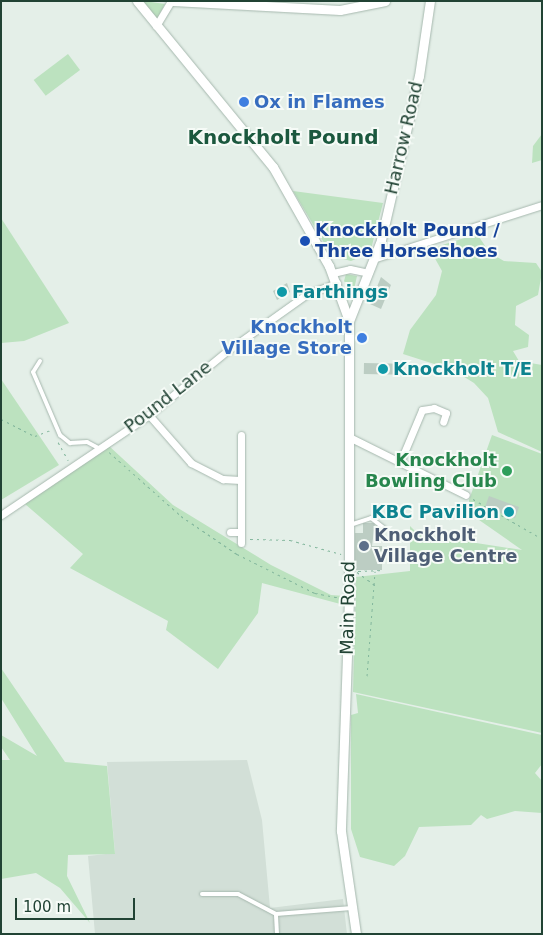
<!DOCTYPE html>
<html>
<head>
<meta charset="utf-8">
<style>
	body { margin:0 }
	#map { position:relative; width:543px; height:935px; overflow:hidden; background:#e4efe8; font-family:"DejaVu Sans",sans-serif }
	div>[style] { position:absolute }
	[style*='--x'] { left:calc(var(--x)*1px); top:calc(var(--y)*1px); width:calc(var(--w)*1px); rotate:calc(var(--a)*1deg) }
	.built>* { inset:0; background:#d2dfd7 }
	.green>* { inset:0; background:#bce2bf; transform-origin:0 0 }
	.building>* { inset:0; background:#bccdc3; transform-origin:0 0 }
	.path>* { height:1px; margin-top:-0.5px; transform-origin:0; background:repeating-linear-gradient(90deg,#82b69c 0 2.5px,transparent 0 6.5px) }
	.roads { filter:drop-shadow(0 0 1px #a6b8ae) drop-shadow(0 0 1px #a6b8ae) }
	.service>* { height:4px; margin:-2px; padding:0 2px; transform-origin:2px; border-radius:2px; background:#fff }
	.minor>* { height:7px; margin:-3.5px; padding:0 3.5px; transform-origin:3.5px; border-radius:3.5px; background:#fff }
	.tertiary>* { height:9px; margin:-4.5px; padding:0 4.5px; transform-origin:4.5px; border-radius:4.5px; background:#fff }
	.dots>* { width:14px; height:14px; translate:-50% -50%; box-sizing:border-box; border:2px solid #f6fbf7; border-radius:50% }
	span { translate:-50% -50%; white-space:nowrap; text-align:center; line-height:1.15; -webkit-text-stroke:4px #f6fbf7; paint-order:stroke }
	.shop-label { font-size:18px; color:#366cbe; font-weight:700 }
	.left { translate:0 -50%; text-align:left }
	.right { translate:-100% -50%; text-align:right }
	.street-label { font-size:18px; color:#214334 }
	.transit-label { font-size:18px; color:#164399; font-weight:700 }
	.culture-label { font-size:18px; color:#0d838f; font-weight:700 }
	.leisure-label { font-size:18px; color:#27864d; font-weight:700 }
	.service-label { font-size:18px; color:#4e5e75; font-weight:700 }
	.quarter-label { font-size:20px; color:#1b583e; font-weight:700 }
	.frame { position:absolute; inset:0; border:2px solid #214334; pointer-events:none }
	.scale { position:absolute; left:15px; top:898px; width:120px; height:22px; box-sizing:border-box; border:2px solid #214334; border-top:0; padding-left:6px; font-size:15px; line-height:18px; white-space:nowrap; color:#214334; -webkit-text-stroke:4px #f6fbf7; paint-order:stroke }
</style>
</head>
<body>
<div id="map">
	<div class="built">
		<i style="clip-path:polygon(247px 760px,262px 820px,270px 908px,343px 899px,347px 934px,95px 934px,88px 856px,115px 853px,107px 762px)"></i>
	</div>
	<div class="green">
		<i style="clip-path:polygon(144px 1px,165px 4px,157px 19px,144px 3px)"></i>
		<i style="left:68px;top:54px;width:20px;height:43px;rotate:53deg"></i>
		<i style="clip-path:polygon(542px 134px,542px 160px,532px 163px,533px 146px)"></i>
		<i style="clip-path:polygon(293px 191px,383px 203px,370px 253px,351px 261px,332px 256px)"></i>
		<i style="clip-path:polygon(1px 218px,69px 323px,24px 341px,1px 343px)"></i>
		<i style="clip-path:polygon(477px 234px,490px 253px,504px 261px,536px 263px,542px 272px,538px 295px,516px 306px,515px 325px,529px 335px,528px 347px,513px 351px,519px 361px,542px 365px,542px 452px,498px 432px,488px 398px,474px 383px,453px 370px,403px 354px,410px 330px,436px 295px,442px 271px,433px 255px,439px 246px)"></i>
		<i style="clip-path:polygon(346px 274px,357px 276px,353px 294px,344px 281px)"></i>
		<i style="clip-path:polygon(1px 379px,59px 465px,1px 500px)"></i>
		<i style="clip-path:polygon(492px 435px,542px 454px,542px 733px,353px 692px,356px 577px,410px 571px,410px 526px,418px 534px,522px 550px,469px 513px,469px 500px)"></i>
		<i style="clip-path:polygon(109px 446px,173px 505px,271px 565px,331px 595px,344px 596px,340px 601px,344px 605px,262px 583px,258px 613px,218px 669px,166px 630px,168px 621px,70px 568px,83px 554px,25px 504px)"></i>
		<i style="clip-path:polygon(1px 668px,65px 762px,107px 766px,115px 854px,68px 855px,67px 876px,90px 923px,60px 888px,36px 873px,1px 879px,1px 760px,10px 760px,1px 747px,1px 735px,37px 756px,1px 698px)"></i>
		<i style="clip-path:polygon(356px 694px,542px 735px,542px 764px,535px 773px,542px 781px,542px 813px,515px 811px,487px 819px,481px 815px,471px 825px,419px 827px,405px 856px,394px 866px,360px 857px,351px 829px,351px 715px,358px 713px)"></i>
	</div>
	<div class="building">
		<i style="clip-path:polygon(381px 277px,391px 285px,381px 309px,370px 304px)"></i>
		<i style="clip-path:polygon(287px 283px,290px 292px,277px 300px,273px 291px)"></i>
		<i style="left:364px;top:363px;width:39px;height:11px;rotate:1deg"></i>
		<i style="left:489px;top:496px;width:32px;height:12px;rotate:20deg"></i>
		<i style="clip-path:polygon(363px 523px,375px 523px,372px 546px,382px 546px,382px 570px,355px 570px,355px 533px,363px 533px)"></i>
	</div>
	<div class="path">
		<i style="--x:1;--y:419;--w:38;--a:27"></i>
		<i style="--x:35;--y:436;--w:17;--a:-21"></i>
		<i style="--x:58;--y:442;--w:21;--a:61"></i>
		<i style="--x:109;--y:452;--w:96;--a:41.6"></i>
		<i style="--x:181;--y:516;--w:68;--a:34.2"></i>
		<i style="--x:237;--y:554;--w:87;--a:26.6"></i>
		<i style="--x:315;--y:593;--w:26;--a:11"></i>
		<i style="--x:473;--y:499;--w:76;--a:29.9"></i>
		<i style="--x:250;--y:539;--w:40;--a:1.4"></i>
		<i style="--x:290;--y:540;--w:53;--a:15.4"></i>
		<i style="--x:358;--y:571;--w:26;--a:-2"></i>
		<i style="--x:357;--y:572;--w:24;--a:36"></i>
		<i style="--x:367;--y:676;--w:105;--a:-85.6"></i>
	</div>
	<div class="roads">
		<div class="service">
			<i style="--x:40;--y:361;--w:13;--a:122"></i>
			<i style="--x:33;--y:372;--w:69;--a:66.8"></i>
			<i style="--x:60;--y:435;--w:13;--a:39"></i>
			<i style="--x:70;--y:443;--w:17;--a:-3"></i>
			<i style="--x:87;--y:442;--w:15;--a:28"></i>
			<i style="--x:350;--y:525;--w:22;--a:-18"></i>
			<i style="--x:371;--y:518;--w:16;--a:38"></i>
			<i style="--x:202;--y:894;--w:36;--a:0"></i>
			<i style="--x:238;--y:894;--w:43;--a:27.8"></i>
			<i style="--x:277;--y:934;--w:20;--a:-93"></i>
			<i style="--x:276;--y:914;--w:76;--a:-4.5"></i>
		</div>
		<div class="minor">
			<i style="--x:156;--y:26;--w:29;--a:-59"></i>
			<i style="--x:376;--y:258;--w:174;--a:-17.7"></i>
			<i style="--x:333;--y:273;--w:17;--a:-13"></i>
			<i style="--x:350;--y:269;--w:19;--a:12"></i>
			<i style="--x:149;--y:415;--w:64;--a:48.8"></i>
			<i style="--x:191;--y:463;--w:36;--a:27"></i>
			<i style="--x:223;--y:479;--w:17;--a:3"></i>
			<i style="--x:241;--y:435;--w:108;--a:90"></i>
			<i style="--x:351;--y:438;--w:128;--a:26.4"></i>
			<i style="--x:401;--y:460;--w:54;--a:-67.2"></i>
			<i style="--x:422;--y:410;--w:12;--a:-9"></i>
			<i style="--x:434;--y:408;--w:13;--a:23"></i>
			<i style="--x:446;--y:413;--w:9;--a:108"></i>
			<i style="--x:1;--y:515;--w:179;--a:-34"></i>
			<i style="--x:149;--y:415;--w:101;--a:-39.4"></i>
			<i style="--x:227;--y:351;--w:98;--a:-35.5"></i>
			<i style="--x:307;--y:294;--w:32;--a:-20"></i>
			<i style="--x:230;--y:532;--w:11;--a:0"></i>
		</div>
		<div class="tertiary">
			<i style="--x:137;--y:1;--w:215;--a:50.7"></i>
			<i style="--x:273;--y:167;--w:114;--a:60.5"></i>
			<i style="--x:329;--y:266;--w:59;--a:70"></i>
			<i style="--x:349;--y:321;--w:277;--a:90"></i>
			<i style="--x:349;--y:598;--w:233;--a:92"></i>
			<i style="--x:341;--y:831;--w:104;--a:81.7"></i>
			<i style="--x:173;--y:1;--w:167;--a:3.1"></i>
			<i style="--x:340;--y:10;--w:46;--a:-11.3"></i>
			<i style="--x:349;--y:321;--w:87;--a:-68.4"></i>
			<i style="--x:381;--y:240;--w:168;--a:-77"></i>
			<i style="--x:419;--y:76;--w:76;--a:-81.7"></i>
		</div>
	</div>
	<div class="dots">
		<i style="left:244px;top:102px;background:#3f7fe0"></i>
		<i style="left:305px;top:241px;background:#1a4fb4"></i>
		<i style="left:282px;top:292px;background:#0f9aa8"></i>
		<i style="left:362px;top:338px;background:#3f7fe0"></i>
		<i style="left:383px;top:369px;background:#0f9aa8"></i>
		<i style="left:507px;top:471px;background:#2e9e5b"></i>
		<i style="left:509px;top:512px;background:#0f9aa8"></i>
		<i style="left:364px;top:546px;background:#5c6f8a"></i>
	</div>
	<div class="shop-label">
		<span class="left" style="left:254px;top:102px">Ox in Flames</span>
		<span class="right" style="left:352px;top:338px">Knockholt<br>Village Store</span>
	</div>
	<div class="street-label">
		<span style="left:404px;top:138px;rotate:-77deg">Harrow Road</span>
		<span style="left:168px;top:397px;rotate:-38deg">Pound Lane</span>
		<span style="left:348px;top:608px;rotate:-89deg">Main Road</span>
	</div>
	<div class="transit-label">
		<span class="left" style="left:315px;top:241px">Knockholt Pound /<br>Three Horseshoes</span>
	</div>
	<div class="culture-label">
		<span class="left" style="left:292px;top:292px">Farthings</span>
		<span class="left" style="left:393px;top:369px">Knockholt T/E</span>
		<span class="right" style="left:499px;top:512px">KBC Pavilion</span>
	</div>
	<div class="leisure-label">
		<span class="right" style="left:497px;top:471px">Knockholt<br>Bowling Club</span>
	</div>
	<div class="service-label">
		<span class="left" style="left:374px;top:546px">Knockholt<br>Village Centre</span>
	</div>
	<div class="quarter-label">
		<span style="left:283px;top:137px">Knockholt Pound</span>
	</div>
	<div class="frame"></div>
	<div class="scale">100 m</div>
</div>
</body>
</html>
